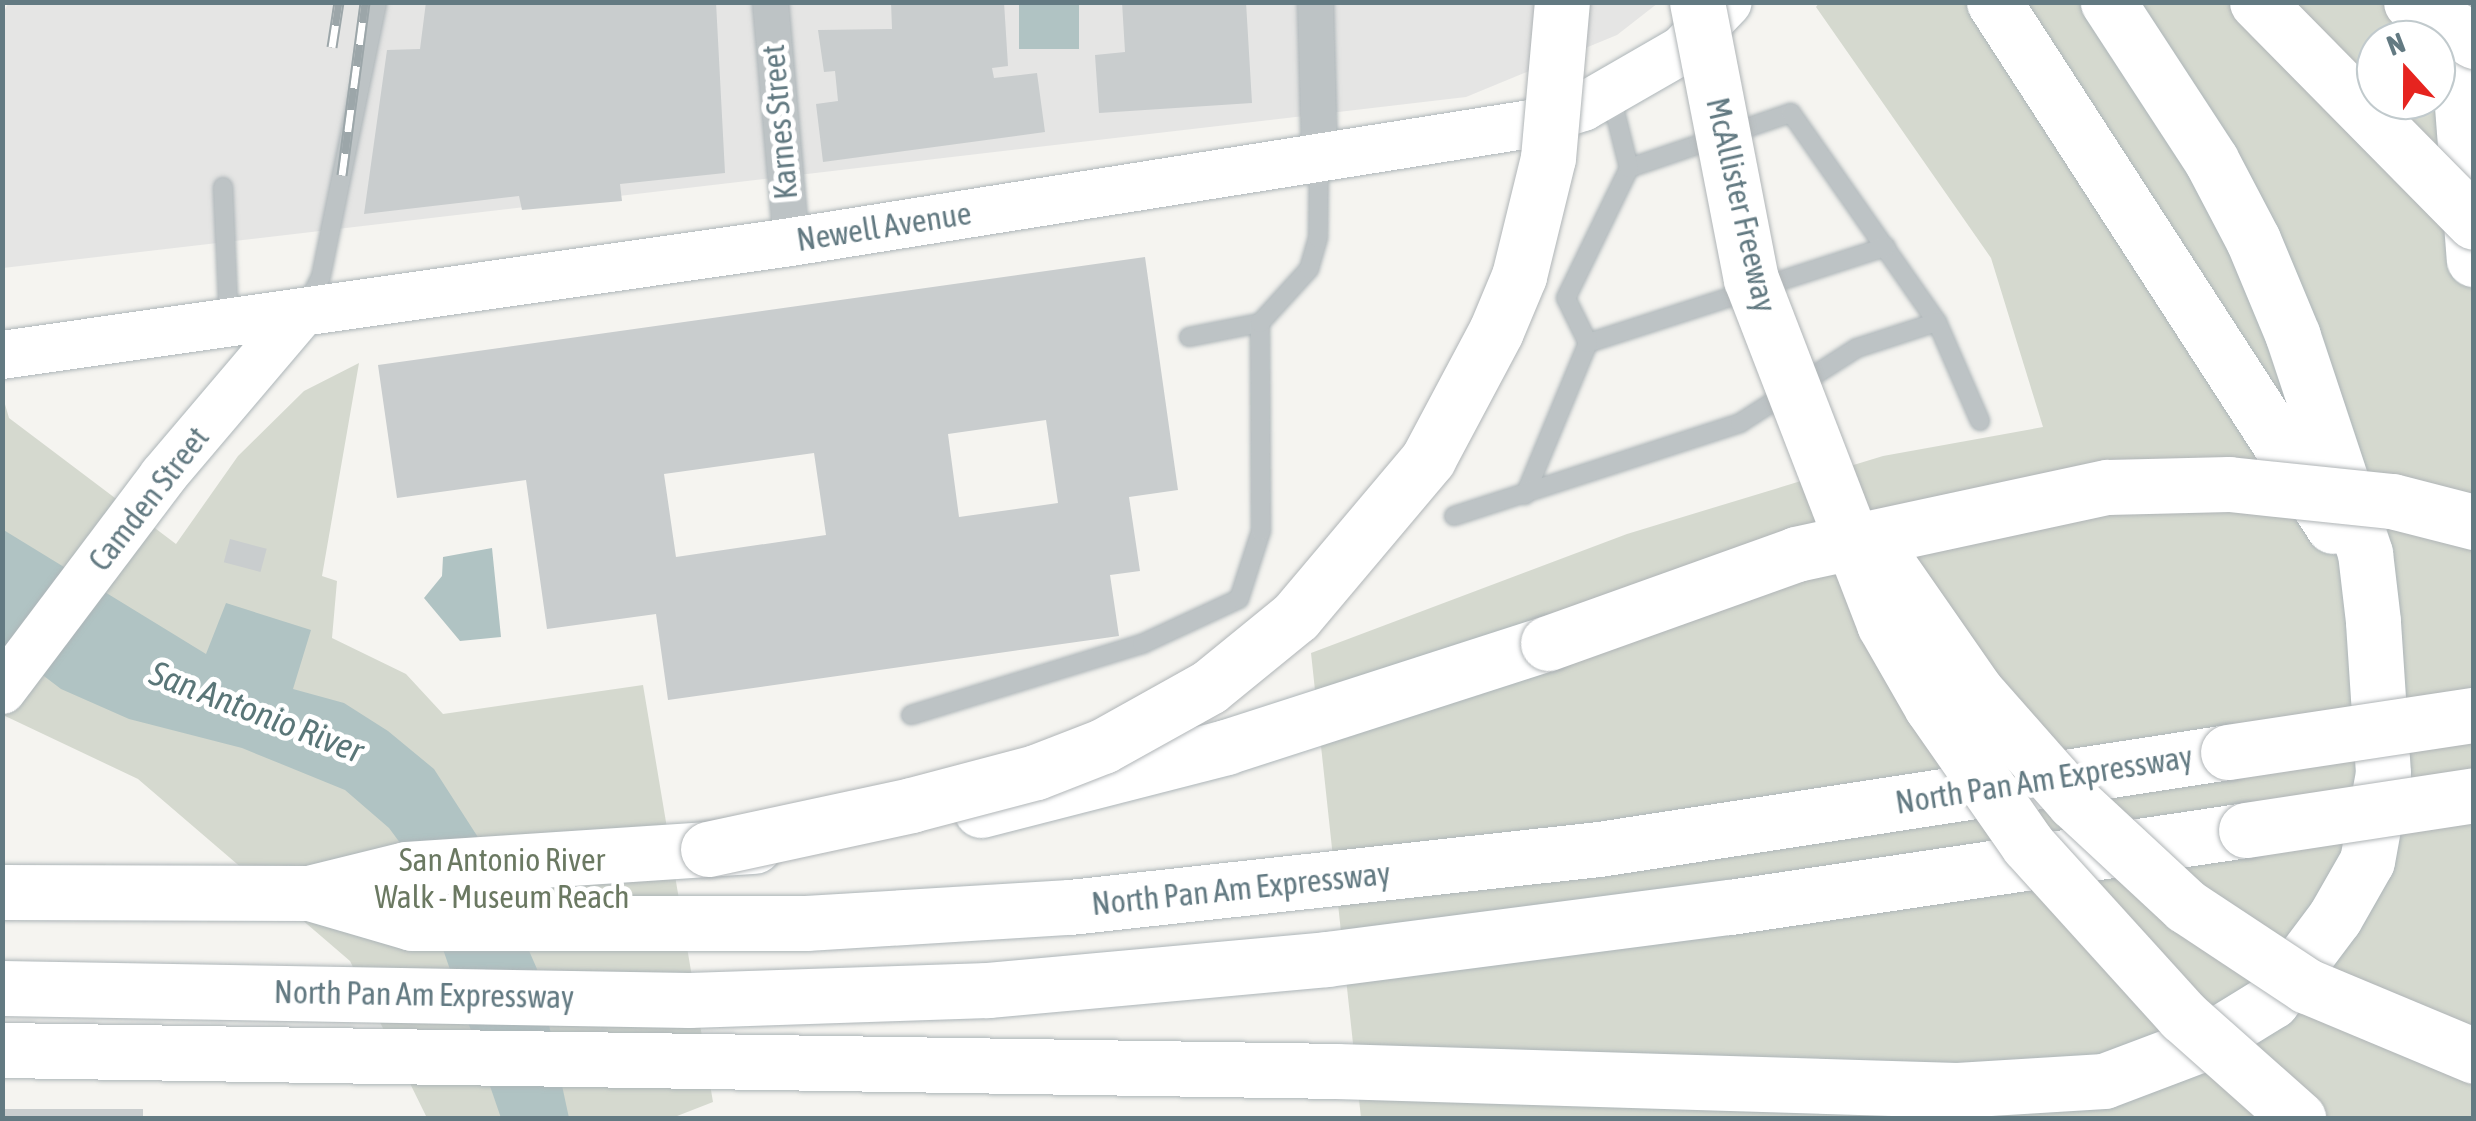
<!DOCTYPE html>
<html>
<head>
<meta charset="utf-8">
<style>
	body { margin:0 }
	#map { position:relative; width:2476px; height:1121px; overflow:hidden; background:#f5f4f0; font-family:"Asap Condensed",sans-serif }
	div>[style] { position:absolute }
	[style*='--x'] { left:calc(var(--x)*1px); top:calc(var(--y)*1px); width:calc(var(--w)*1px); rotate:calc(var(--a)*1deg) }
	.built>* { inset:0; background:#e5e5e4 }
	.green>* { inset:0; background:#d5d9cf }
	.water>* { inset:0; background:#b0c3c3; transform-origin:0 0 }
	.building>* { inset:0; background:#c9cdce; transform-origin:0 0 }
	.roads { filter:drop-shadow(0 0 2px #adb5b8) drop-shadow(0 0 2px #adb5b8) }
	.lane>* { height:18px; margin:-9px; padding:0 9px; transform-origin:9px; border-radius:9px; background:#bdc3c5 }
	.street>* { height:35px; margin:-17.5px; padding:0 17.5px; transform-origin:17.5px; border-radius:17.5px; background:#bdc3c5 }
	.secondary>* { height:48px; margin:-24px; padding:0 24px; transform-origin:24px; border-radius:24px; background:#fff }
	.primary>* { height:55px; margin:-27.5px; padding:0 27.5px; transform-origin:27.5px; border-radius:27.5px; background:#fff }
	.highway>* { height:55px; margin:-27.5px; padding:0 27.5px; transform-origin:27.5px; border-radius:27.5px; background:#fff }
	.rail>* { height:11px; margin-top:-5.5px; transform-origin:0; background:repeating-linear-gradient(90deg,#fff 0 22px,#9ca6a9 0 44px); box-sizing:border-box; border-block:2px solid #9ca6a9 }
	.bridges { filter:drop-shadow(0 0 2px #b0b5b7) drop-shadow(0 0 2px #b0b5b7) }
	.highway-bridge>* { height:55px; margin:-27.5px; padding:0 27.5px; transform-origin:27.5px; border-radius:27.5px; background:#fff }
	span { translate:-50% -50%; white-space:nowrap; text-align:center; line-height:1.15; -webkit-text-stroke:10px #fff; paint-order:stroke }
	.street-label { font-size:32px; color:#637a82 }
	.park-label { font-size:32px; color:#6b7962 }
	.water-label { font-size:35px; color:#5a7678; font-style:italic }
	.frame { position:absolute; inset:0; border:5px solid #637a82; pointer-events:none }
	.north { position:absolute; left:2356px; top:20px; width:100px; height:100px; box-sizing:border-box; background:#fff; border:2px solid #c1cacd; border-radius:50%; rotate:339deg; font-size:28px; font-weight:700; line-height:40px; text-align:center; color:#637a82 }
	.north::after { content:''; display:block; margin:auto; width:35px; height:45px; background:#e6241f; clip-path:polygon(50% 0,100% 100%,50% 72%,0 100%) }
</style>
</head>
<body>
<div id="map">
	<div class="built">
		<i style="clip-path:polygon(9px 2px,1658px 3px,1617px 35px,1466px 97px,3px 268px,2px 15px)"></i>
	</div>
	<div class="green">
		<i style="clip-path:polygon(evenodd,1819px 3px,2473px 3px,2473px 1118px,1361px 1118px,1311px 653px,1627px 534px,1883px 456px,2043px 427px,1991px 258px,1816px 7px,1819px 3px,2376px 40px,2436px 40px,2436px 100px,2376px 100px,2376px 40px)"></i>
		<i style="clip-path:polygon(359px 363px,322px 576px,337px 581px,332px 638px,406px 674px,443px 714px,643px 685px,713px 1102px,672px 1118px,427px 1118px,350px 961px,138px 779px,3px 715px,2px 394px,9px 418px,176px 544px,238px 456px,304px 391px)"></i>
	</div>
	<div class="water">
		<i style="left:1019px;top:3px;width:60px;height:46px"></i>
		<i style="clip-path:polygon(2px 529px,206px 654px,226px 603px,311px 630px,293px 689px,344px 703px,388px 731px,434px 769px,483px 845px,537px 969px,569px 1118px,501px 1118px,412px 859px,389px 828px,345px 790px,242px 748px,129px 719px,61px 689px,3px 645px)"></i>
		<i style="clip-path:polygon(492px 548px,501px 637px,460px 641px,424px 598px,442px 576px,443px 557px)"></i>
	</div>
	<div class="building">
		<i style="clip-path:polygon(426px 2px,716px 2px,725px 173px,620px 184px,622px 201px,522px 210px,519px 196px,364px 214px,387px 50px,420px 49px)"></i>
		<i style="clip-path:polygon(891px 2px,1004px 2px,1008px 66px,992px 68px,994px 78px,1037px 73px,1045px 132px,823px 162px,816px 104px,838px 101px,835px 71px,824px 72px,818px 30px,892px 29px)"></i>
		<i style="clip-path:polygon(1122px 2px,1246px 2px,1252px 103px,1099px 113px,1095px 55px,1125px 52px)"></i>
		<i style="clip-path:polygon(evenodd,1145px 257px,1178px 490px,1129px 497px,1140px 571px,1110px 575px,1119px 636px,668px 700px,656px 614px,547px 629px,526px 480px,397px 498px,378px 365px,1145px 257px,1046px 420px,1058px 503px,959px 517px,948px 434px,1046px 420px,1145px 257px,814px 453px,826px 535px,676px 557px,664px 474px,814px 453px)"></i>
		<i style="left:230px;top:539px;width:38px;height:24px;rotate:15deg"></i>
		<i style="left:2px;top:1109px;width:141px;height:9px"></i>
	</div>
	<div class="roads">
		<div class="lane">
			<i style="--x:1629;--y:168;--w:171;--a:-18.8"></i>
			<i style="--x:1791;--y:113;--w:255;--a:55.1"></i>
			<i style="--x:1937;--y:322;--w:108;--a:66.5"></i>
			<i style="--x:223;--y:187;--w:136;--a:87.5"></i>
			<i style="--x:307;--y:304;--w:31;--a:-63"></i>
			<i style="--x:321;--y:276;--w:280;--a:-78.4"></i>
			<i style="--x:1189;--y:337;--w:72;--a:-11.2"></i>
			<i style="--x:1588;--y:343;--w:313;--a:-17.9"></i>
			<i style="--x:1525;--y:495;--w:165;--a:-67.5"></i>
			<i style="--x:1588;--y:343;--w:50;--a:-116.1"></i>
			<i style="--x:1566;--y:298;--w:144;--a:-64.1"></i>
			<i style="--x:1629;--y:168;--w:74;--a:-104"></i>
			<i style="--x:1454;--y:516;--w:301;--a:-18"></i>
			<i style="--x:1740;--y:423;--w:139;--a:-32.7"></i>
			<i style="--x:1857;--y:348;--w:84;--a:-18"></i>
			<i style="--x:911;--y:715;--w:242;--a:-17.1"></i>
			<i style="--x:1142;--y:644;--w:107;--a:-24.9"></i>
			<i style="--x:1239;--y:599;--w:71;--a:-72.1"></i>
			<i style="--x:1261;--y:531;--w:208;--a:-90.3"></i>
			<i style="--x:1260;--y:323;--w:73;--a:-47.8"></i>
			<i style="--x:1309;--y:269;--w:32;--a:-74"></i>
			<i style="--x:1318;--y:238;--w:79;--a:-89.3"></i>
		</div>
		<div class="street">
			<i style="--x:770;--y:2;--w:241;--a:85"></i>
			<i style="--x:1315;--y:2;--w:157;--a:88.5"></i>
		</div>
		<div class="secondary">
			<i style="--x:2;--y:355;--w:797;--a:-8.15"></i>
			<i style="--x:791;--y:242;--w:748;--a:-9.07"></i>
			<i style="--x:1530;--y:124;--w:56;--a:-17.8"></i>
			<i style="--x:1583;--y:107;--w:114;--a:-29.9"></i>
			<i style="--x:1682;--y:50;--w:66;--a:-46.2"></i>
			<i style="--x:2;--y:690;--w:268;--a:-53"></i>
			<i style="--x:163;--y:476;--w:214;--a:-49.7"></i>
		</div>
		<div class="primary">
			<i style="--x:2454;--y:2;--w:258;--a:85.6"></i>
		</div>
		<div class="highway">
			<i style="--x:1994;--y:2;--w:624;--a:57.1"></i>
			<i style="--x:981;--y:810;--w:253;--a:-14.4"></i>
			<i style="--x:1226;--y:747;--w:338;--a:-17.9"></i>
			<i style="--x:2;--y:892;--w:308;--a:0.2"></i>
			<i style="--x:310;--y:893;--w:106;--a:16.4"></i>
			<i style="--x:412;--y:923;--w:394;--a:0"></i>
			<i style="--x:806;--y:923;--w:264;--a:-3.5"></i>
			<i style="--x:1070;--y:907;--w:532;--a:-6.26"></i>
			<i style="--x:1599;--y:849;--w:636;--a:-8.77"></i>
			<i style="--x:313;--y:892;--w:96;--a:-13.9"></i>
			<i style="--x:406;--y:869;--w:349;--a:-3.8"></i>
			<i style="--x:2;--y:988;--w:687;--a:1"></i>
			<i style="--x:689;--y:1000;--w:299;--a:-1.9"></i>
			<i style="--x:988;--y:990;--w:340;--a:-5.2"></i>
			<i style="--x:1327;--y:959;--w:406;--a:-7.4"></i>
			<i style="--x:1730;--y:907;--w:522;--a:-8.49"></i>
			<i style="--x:2;--y:1050;--w:1334;--a:0.9"></i>
			<i style="--x:1336;--y:1071;--w:621;--a:1.75"></i>
			<i style="--x:1957;--y:1090;--w:147;--a:-3.5"></i>
			<i style="--x:2104;--y:1081;--w:105;--a:-20.7"></i>
			<i style="--x:2202;--y:1044;--w:82;--a:-31.6"></i>
			<i style="--x:2272;--y:1001;--w:105;--a:-53.1"></i>
			<i style="--x:2335;--y:917;--w:64;--a:-60.3"></i>
			<i style="--x:2367;--y:861;--w:89;--a:-79.7"></i>
			<i style="--x:2383;--y:773;--w:152;--a:-93.8"></i>
			<i style="--x:2373;--y:621;--w:68;--a:-96.7"></i>
			<i style="--x:2365;--y:553;--w:229;--a:-108.4"></i>
			<i style="--x:2293;--y:336;--w:104;--a:-112.6"></i>
			<i style="--x:2253;--y:240;--w:90;--a:-117.7"></i>
			<i style="--x:2211;--y:160;--w:189;--a:-123.1"></i>
		</div>
	</div>
	<div class="rail">
		<i style="--x:332;--y:47;--w:46;--a:-81.2"></i>
		<i style="--x:342;--y:175;--w:175;--a:-82.4"></i>
	</div>
	<div class="bridges">
		<div class="highway-bridge">
			<i style="--x:1697;--y:2;--w:282;--a:79"></i>
			<i style="--x:1751;--y:279;--w:370;--a:68.9"></i>
			<i style="--x:1884;--y:624;--w:95;--a:60.2"></i>
			<i style="--x:1931;--y:706;--w:169;--a:55.1"></i>
			<i style="--x:2028;--y:845;--w:231;--a:47.8"></i>
			<i style="--x:2183;--y:1016;--w:154;--a:41.6"></i>
			<i style="--x:2257;--y:2;--w:309;--a:45.4"></i>
			<i style="--x:2411;--y:2;--w:74;--a:31.8"></i>
			<i style="--x:1878;--y:550;--w:172;--a:55.2"></i>
			<i style="--x:1976;--y:691;--w:148;--a:48.6"></i>
			<i style="--x:2074;--y:802;--w:153;--a:42.9"></i>
			<i style="--x:2186;--y:906;--w:145;--a:33.5"></i>
			<i style="--x:2307;--y:986;--w:181;--a:22.7"></i>
			<i style="--x:1548;--y:643;--w:263;--a:-19.7"></i>
			<i style="--x:1796;--y:554;--w:318;--a:-12.2"></i>
			<i style="--x:2107;--y:487;--w:122;--a:-1.4"></i>
			<i style="--x:2229;--y:484;--w:164;--a:6"></i>
			<i style="--x:2392;--y:501;--w:85;--a:14.4"></i>
			<i style="--x:2228;--y:752;--w:249;--a:-8.6"></i>
			<i style="--x:2246;--y:830;--w:231;--a:-8.7"></i>
			<i style="--x:708;--y:849;--w:208;--a:-12.2"></i>
			<i style="--x:911;--y:805;--w:129;--a:-14.8"></i>
			<i style="--x:1036;--y:772;--w:72;--a:-21.2"></i>
			<i style="--x:1103;--y:746;--w:121;--a:-29.1"></i>
			<i style="--x:1209;--y:687;--w:112;--a:-39.2"></i>
			<i style="--x:1296;--y:616;--w:205;--a:-49.9"></i>
			<i style="--x:1428;--y:459;--w:145;--a:-62"></i>
			<i style="--x:1496;--y:331;--w:60;--a:-67.3"></i>
			<i style="--x:1519;--y:276;--w:122;--a:-76.2"></i>
			<i style="--x:1548;--y:158;--w:157;--a:-84.9"></i>
		</div>
	</div>
	<div class="street-label">
		<span style="left:780px;top:122px;rotate:-95deg">Karnes Street</span>
		<span style="left:1741px;top:205px;rotate:77deg">McAllister Freeway</span>
		<span style="left:884px;top:227px;rotate:-9deg">Newell Avenue</span>
		<span style="left:149px;top:499px;rotate:-52deg">Camden Street</span>
		<span style="left:2044px;top:780px;rotate:-9deg">North Pan Am Expressway</span>
		<span style="left:1241px;top:889px;rotate:-6deg">North Pan Am Expressway</span>
		<span style="left:424px;top:995px;rotate:1deg">North Pan Am Expressway</span>
	</div>
	<div class="park-label">
		<span style="left:502px;top:879px">San Antonio River<br>Walk - Museum Reach</span>
	</div>
	<div class="water-label">
		<span style="left:257px;top:711px;rotate:21deg">San Antonio River</span>
	</div>
	<div class="frame"></div>
	<div class="north">N</div>
</div>
</body>
</html>
